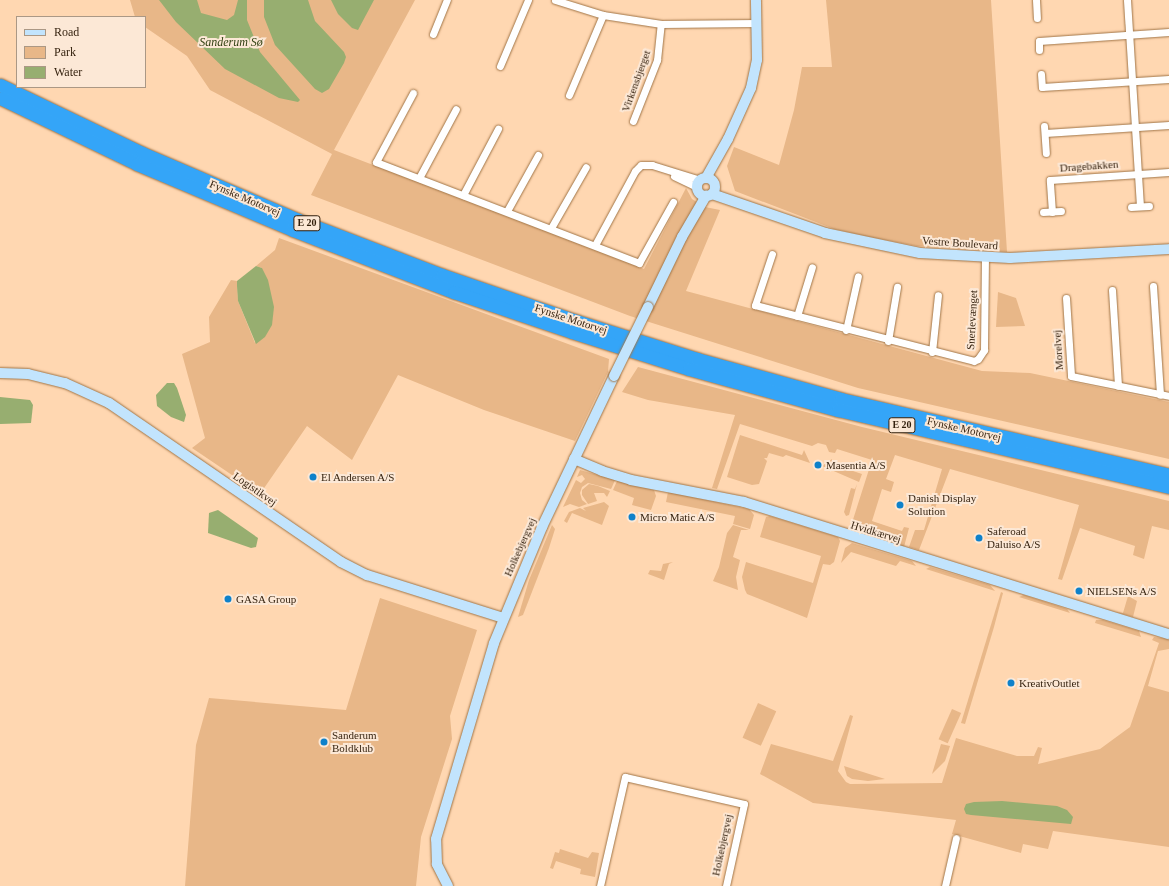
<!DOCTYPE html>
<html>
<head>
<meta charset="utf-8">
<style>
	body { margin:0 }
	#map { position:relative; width:1169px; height:886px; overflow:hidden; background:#ffd7b1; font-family:"Times New Roman",serif }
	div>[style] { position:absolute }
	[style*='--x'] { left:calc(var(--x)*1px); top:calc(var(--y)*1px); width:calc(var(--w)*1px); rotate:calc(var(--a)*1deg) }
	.green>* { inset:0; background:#e8b788; transform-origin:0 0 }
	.water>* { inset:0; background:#97ae70 }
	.roads { filter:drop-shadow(0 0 1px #a17547) drop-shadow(0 0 1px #a17547) }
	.street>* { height:7px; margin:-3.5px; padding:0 3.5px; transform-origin:3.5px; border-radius:3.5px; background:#fff }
	.secondary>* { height:10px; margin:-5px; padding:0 5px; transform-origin:5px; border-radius:5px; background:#c2e4fd }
	.secondary>.ring { margin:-5px; padding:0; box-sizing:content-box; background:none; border:10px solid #c2e4fd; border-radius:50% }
	.highway>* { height:13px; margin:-6.5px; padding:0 6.5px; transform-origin:6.5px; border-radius:6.5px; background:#34a5f8 }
	.bridges { filter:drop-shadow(0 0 1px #a17547) drop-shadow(0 0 1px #a17547) }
	.secondary-bridge>* { height:10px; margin:-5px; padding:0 5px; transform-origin:5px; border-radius:5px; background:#c2e4fd }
	.dots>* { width:11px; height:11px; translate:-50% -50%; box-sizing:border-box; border:2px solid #fce8d6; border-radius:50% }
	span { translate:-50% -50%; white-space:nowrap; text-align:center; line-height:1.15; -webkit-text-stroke:4px #fce8d6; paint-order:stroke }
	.shield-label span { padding:1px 3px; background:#fce8d6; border:1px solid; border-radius:3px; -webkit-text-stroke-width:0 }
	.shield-label { font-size:10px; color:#321f0c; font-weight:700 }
	.street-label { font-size:11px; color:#321f0c }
	.poi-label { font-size:11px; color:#321f0c }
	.left { translate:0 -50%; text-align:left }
	.water-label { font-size:12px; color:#314012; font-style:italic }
	.legend { position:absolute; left:16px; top:16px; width:130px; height:72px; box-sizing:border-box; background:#fce8d6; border:1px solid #ab9885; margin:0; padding:5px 7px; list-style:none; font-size:12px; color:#321f0c }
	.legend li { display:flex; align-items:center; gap:8px; height:20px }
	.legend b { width:20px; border:1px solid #ab9885 }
</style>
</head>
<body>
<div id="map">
	<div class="green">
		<i style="clip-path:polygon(130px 0,415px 0,334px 150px,644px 269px,686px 188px,692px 199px,705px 207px,720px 210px,686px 291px,982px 371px,1030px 373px,1169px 402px,1169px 459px,858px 388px,630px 316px,311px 195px,332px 154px,210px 90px,187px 56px,145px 27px,145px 17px,135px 17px)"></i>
		<i style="clip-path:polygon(826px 0,991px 0,1007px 252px,917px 246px,870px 237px,834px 229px,735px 191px,727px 166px,734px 147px,779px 165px,794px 110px,802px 67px,832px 67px)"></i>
		<i style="clip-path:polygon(279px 238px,609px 359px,608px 372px,575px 441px,484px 410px,398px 375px,352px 460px,307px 426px,260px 494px,192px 448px,205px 438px,182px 354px,210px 342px,209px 317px,231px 280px,237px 281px,238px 301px,255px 343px,262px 268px,256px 266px,275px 250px)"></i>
		<i style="clip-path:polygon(998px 292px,1016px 298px,1025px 326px,996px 327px)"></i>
		<i style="clip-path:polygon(638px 367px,862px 427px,1169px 501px,1169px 530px,1152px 526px,1144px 559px,1133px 555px,1135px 546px,1080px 528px,1062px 580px,1058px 579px,1079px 505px,950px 469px,919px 550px,909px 547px,915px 530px,924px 530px,942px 469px,895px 455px,886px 479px,894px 482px,891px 492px,882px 489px,872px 521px,902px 531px,904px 527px,909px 528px,904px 547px,850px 529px,872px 460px,837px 449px,835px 453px,829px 452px,826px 445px,818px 443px,812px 446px,740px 424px,717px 489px,712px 488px,735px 415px,648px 400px,622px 392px)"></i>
		<i style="clip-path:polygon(740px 435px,802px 455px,804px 450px,810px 463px,786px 455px,783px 457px,769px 453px,767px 458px,764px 458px,767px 461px,759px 484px,752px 485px,727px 477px)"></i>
		<i style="clip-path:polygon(832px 459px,832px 464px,862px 474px,859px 482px,822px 466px)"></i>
		<i style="clip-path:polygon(580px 470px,615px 480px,612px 487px,611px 489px,588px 483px,582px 487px,580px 493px,582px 500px,587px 504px,579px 507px,570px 504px,563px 507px,576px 480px,581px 483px,585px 479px,582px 475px,577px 477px)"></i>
		<i style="clip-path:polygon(617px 481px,654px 490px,656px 496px,651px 510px,632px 505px,634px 498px,613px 490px)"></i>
		<i style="clip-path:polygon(589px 484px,598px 486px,610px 491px,607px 497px,604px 493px,594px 493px,597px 501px,588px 504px,582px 495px,582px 490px)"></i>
		<i style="clip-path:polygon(857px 484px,849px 515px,846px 516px,844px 512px,851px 488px,855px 489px)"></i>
		<i style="clip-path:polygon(668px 492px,749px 509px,754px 515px,750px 529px,733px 524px,735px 516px,666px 502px)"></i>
		<i style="clip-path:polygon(604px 502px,609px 506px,602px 525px,572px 513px,567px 523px,564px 521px,569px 512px,580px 508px,586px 511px,583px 508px)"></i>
		<i style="clip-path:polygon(770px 516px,838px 537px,840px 541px,834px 562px,830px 565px,823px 564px,807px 618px,747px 594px,745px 590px,742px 577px,746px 562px,813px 583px,821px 556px,760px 537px,766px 517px)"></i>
		<i style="clip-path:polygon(552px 525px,555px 529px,549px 548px,523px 615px,518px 617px,529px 580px)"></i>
		<i style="clip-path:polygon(733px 525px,749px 530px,741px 530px,733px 557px,740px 560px,736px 577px,738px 590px,713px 581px,719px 567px,727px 533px)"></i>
		<i style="clip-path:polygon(852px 543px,912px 561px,916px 566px,900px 561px,896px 566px,851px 552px,841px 563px,845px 548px)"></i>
		<i style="clip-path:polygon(673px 562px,669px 564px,664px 580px,648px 574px,650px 570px,661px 571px,663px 564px)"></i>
		<i style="clip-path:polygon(930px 567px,990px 585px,995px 591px,926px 569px)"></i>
		<i style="clip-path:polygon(1001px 592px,1003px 593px,994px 627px,965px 724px,961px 723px)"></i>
		<i style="clip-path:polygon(1024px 595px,1067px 609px,1070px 613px,1019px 597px)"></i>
		<i style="clip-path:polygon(1128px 596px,1137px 601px,1133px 617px,1116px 612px,1123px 613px)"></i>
		<i style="clip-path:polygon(380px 598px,477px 630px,450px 716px,452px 739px,421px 837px,416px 886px,185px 886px,196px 745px,209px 698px,346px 710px)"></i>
		<i style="clip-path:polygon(1096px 620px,1103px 620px,1139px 631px,1141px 637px,1095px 623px)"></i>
		<i style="clip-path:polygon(1154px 637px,1169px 639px,1169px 649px,1158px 651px,1148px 686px,1169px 692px,1169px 847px,1053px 831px,1048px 849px,1023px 844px,1021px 853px,952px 834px,956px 820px,813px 803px,760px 774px,771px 744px,833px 761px,850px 715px,853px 716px,838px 771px,846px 782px,850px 784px,942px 783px,956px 738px,1017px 756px,1034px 756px,1038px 747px,1042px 748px,1038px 764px,1100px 749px,1130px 727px,1159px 643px,1152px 640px)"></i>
		<i style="left:758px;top:703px;width:20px;height:38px;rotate:24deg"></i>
		<i style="left:952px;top:709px;width:10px;height:33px;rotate:24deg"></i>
		<i style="clip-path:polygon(941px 744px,950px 746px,945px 761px,932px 774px)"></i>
		<i style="clip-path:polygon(844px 766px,885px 779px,868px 781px,852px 779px,847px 776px)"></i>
		<i style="clip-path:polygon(560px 849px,588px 858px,592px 852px,599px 853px,595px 877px,580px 874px,581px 869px,556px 861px,553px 869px,550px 868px,555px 852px,559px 853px)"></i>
	</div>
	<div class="water">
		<i style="clip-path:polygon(159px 0,197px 0,201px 13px,227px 20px,234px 15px,238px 0,247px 0,247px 20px,260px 52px,300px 100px,298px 102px,279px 98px,225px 69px,176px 22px)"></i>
		<i style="clip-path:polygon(264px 0,308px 0,315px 21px,344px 52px,346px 57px,344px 63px,329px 89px,322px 93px,315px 89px,275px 45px,264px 17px)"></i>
		<i style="clip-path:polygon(331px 0,374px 0,358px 30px,352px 28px,338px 14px)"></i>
		<i style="clip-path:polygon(256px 266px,262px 268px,268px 280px,274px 307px,272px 325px,265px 337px,256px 344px,238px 301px,237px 286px,237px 281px)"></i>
		<i style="clip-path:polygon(167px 383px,174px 383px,177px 388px,186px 415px,184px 422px,171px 417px,157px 406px,156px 395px)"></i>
		<i style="clip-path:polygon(0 397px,30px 400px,33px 405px,31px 423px,0 424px)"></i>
		<i style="clip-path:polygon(218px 510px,258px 538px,256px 547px,251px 548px,208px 533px,209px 513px)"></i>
		<i style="clip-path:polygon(1002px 801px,1057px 806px,1067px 810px,1073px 817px,1071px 824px,971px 815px,966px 814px,964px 809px,966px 804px,974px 802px)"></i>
	</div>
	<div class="roads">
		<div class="street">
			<i style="--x:555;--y:0;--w:50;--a:17.4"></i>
			<i style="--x:603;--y:15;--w:59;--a:8.8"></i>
			<i style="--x:661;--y:24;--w:95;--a:-0.6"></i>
			<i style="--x:1036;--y:0;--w:18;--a:87"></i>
			<i style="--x:1127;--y:0;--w:206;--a:86.4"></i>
			<i style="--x:433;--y:34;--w:37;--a:-68"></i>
			<i style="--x:1039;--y:50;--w:9;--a:-90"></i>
			<i style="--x:1039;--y:41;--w:130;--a:-4"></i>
			<i style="--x:500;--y:66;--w:72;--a:-67"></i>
			<i style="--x:1041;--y:74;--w:13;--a:86"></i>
			<i style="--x:1042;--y:87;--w:127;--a:-3.6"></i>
			<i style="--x:413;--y:93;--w:78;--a:118.2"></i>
			<i style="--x:376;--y:162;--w:282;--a:21"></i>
			<i style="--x:639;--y:263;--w:70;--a:-60.9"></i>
			<i style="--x:569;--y:95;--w:87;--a:-67"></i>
			<i style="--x:633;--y:121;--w:66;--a:-68.5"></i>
			<i style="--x:657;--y:60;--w:36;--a:-84"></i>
			<i style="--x:1044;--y:126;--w:27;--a:86"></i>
			<i style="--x:1045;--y:133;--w:124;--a:-3.7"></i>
			<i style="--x:674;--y:176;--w:25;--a:26"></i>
			<i style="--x:419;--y:178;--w:78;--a:-61.8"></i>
			<i style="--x:463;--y:195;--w:75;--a:-62.1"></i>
			<i style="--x:1131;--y:207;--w:18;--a:-3"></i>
			<i style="--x:507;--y:211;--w:64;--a:-61"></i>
			<i style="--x:1043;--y:212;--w:18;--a:-3"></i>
			<i style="--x:1052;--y:212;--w:32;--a:-94"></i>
			<i style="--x:1050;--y:180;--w:119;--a:-3.8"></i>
			<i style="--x:551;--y:228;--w:70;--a:-60.2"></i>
			<i style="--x:595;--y:245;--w:84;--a:-61.6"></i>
			<i style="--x:635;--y:171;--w:8;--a:-45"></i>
			<i style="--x:641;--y:165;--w:11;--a:0"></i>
			<i style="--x:652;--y:165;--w:50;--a:17.4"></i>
			<i style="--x:772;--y:254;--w:54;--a:108.4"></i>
			<i style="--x:755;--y:305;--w:226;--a:14.3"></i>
			<i style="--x:974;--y:361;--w:4;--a:-27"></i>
			<i style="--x:978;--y:359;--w:11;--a:-56"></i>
			<i style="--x:984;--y:350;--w:92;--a:-89.4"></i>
			<i style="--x:1153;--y:286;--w:109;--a:86.3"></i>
			<i style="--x:1112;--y:290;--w:96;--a:86.4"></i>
			<i style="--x:1066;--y:298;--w:78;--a:86.3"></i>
			<i style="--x:1071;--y:376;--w:100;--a:11.5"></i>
			<i style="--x:797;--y:316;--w:51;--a:-73"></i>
			<i style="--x:846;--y:330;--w:55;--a:-77.5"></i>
			<i style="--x:888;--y:341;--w:55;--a:-80.5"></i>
			<i style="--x:932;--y:352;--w:57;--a:-84"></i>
			<i style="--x:600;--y:886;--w:112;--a:-77.1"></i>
			<i style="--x:625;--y:777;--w:122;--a:12.8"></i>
			<i style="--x:744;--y:804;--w:84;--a:102.4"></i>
			<i style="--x:945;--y:886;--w:49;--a:-77.1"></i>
		</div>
		<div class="secondary">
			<i style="--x:706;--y:178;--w:45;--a:-60.6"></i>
			<i style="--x:728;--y:139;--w:56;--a:-65.7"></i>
			<i style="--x:751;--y:88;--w:29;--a:-78"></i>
			<i style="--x:757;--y:60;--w:60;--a:-91"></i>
			<i class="ring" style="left:697px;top:178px;width:8px;height:8px"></i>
			<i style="--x:712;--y:194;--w:120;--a:19"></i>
			<i style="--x:825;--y:233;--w:97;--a:11.9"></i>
			<i style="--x:920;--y:253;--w:90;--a:3.2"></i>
			<i style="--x:1010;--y:258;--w:159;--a:-3.2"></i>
			<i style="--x:648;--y:307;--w:78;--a:-64.1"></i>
			<i style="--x:682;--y:237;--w:48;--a:-59.7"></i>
			<i style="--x:0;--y:373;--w:28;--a:2"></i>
			<i style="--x:28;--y:374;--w:38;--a:14"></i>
			<i style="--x:65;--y:383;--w:48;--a:24.4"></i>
			<i style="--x:109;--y:403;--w:281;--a:34.4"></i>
			<i style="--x:341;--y:562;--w:29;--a:27"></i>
			<i style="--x:367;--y:575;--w:143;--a:17.5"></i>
			<i style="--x:574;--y:459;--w:30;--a:23"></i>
			<i style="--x:602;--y:471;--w:30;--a:17"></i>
			<i style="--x:631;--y:480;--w:115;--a:11"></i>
			<i style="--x:744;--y:502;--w:445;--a:17.3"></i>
			<i style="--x:448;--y:886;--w:25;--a:-117"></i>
			<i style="--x:437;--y:864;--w:25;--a:-92"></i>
			<i style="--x:436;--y:839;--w:204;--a:-73.5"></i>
			<i style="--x:494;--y:643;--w:126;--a:-67.5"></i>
			<i style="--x:542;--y:527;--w:167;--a:-64.5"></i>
		</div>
		<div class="highway">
			<i style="--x:0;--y:85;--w:157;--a:25.6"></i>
			<i style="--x:142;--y:153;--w:170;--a:23.2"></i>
			<i style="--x:298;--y:220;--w:154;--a:20.9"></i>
			<i style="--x:442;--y:275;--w:142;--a:18.9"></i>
			<i style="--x:576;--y:321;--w:127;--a:17.4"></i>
			<i style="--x:697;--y:359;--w:149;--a:15.5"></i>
			<i style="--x:841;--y:399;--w:337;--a:13"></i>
			<i style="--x:0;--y:98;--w:152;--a:25.7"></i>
			<i style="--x:137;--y:164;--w:169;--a:22.9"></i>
			<i style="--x:293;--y:230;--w:173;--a:21.1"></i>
			<i style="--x:454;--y:292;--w:125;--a:18.7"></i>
			<i style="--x:572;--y:332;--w:123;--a:17.5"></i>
			<i style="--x:689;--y:369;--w:155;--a:15.4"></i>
			<i style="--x:838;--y:410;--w:340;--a:13.1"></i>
		</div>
	</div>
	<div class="bridges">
		<div class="secondary-bridge">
			<i style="--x:614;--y:376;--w:77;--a:-63.8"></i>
		</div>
	</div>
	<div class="dots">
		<i style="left:818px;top:465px;background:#0e81ca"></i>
		<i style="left:313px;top:477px;background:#0e81ca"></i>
		<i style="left:900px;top:505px;background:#0e81ca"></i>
		<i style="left:632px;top:517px;background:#0e81ca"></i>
		<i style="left:979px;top:538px;background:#0e81ca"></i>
		<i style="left:1079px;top:591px;background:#0e81ca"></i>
		<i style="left:228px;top:599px;background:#0e81ca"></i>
		<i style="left:1011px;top:683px;background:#0e81ca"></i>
		<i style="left:324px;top:742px;background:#0e81ca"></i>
	</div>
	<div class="shield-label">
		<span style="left:307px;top:223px">E 20</span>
		<span style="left:902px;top:425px">E 20</span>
	</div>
	<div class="street-label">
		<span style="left:636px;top:81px;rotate:-70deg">Virkensbjerget</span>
		<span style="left:1089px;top:166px;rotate:-4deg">Dragebakken</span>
		<span style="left:245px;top:198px;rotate:23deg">Fynske Motorvej</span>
		<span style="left:960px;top:243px;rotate:4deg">Vestre Boulevard</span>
		<span style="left:571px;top:319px;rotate:18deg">Fynske Motorvej</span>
		<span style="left:972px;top:320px;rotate:-87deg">Snerlevænget</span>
		<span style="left:1058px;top:350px;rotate:-94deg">Morelvej</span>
		<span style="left:964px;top:429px;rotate:13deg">Fynske Motorvej</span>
		<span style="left:255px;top:489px;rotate:35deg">Logistikvej</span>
		<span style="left:876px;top:532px;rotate:17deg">Hvidkærvej</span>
		<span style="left:520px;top:547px;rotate:-66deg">Holkebjergvej</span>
		<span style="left:722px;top:845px;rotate:-78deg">Holkebjergvej</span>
	</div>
	<div class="poi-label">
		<span class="left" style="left:826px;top:465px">Masentia A/S</span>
		<span class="left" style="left:321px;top:477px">El Andersen A/S</span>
		<span class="left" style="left:908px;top:505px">Danish Display<br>Solution</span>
		<span class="left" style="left:640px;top:517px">Micro Matic A/S</span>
		<span class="left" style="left:987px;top:538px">Saferoad<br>Daluiso A/S</span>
		<span class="left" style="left:1087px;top:591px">NIELSENs A/S</span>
		<span class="left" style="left:236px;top:599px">GASA Group</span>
		<span class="left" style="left:1019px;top:683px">KreativOutlet</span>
		<span class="left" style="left:332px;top:742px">Sanderum<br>Boldklub</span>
	</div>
	<div class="water-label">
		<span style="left:231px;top:43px">Sanderum Sø</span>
	</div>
	<ul class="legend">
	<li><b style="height:5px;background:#c2e4fd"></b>Road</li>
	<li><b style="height:11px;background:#e8b788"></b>Park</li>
	<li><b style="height:11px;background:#97ae70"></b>Water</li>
	</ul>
</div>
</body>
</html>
